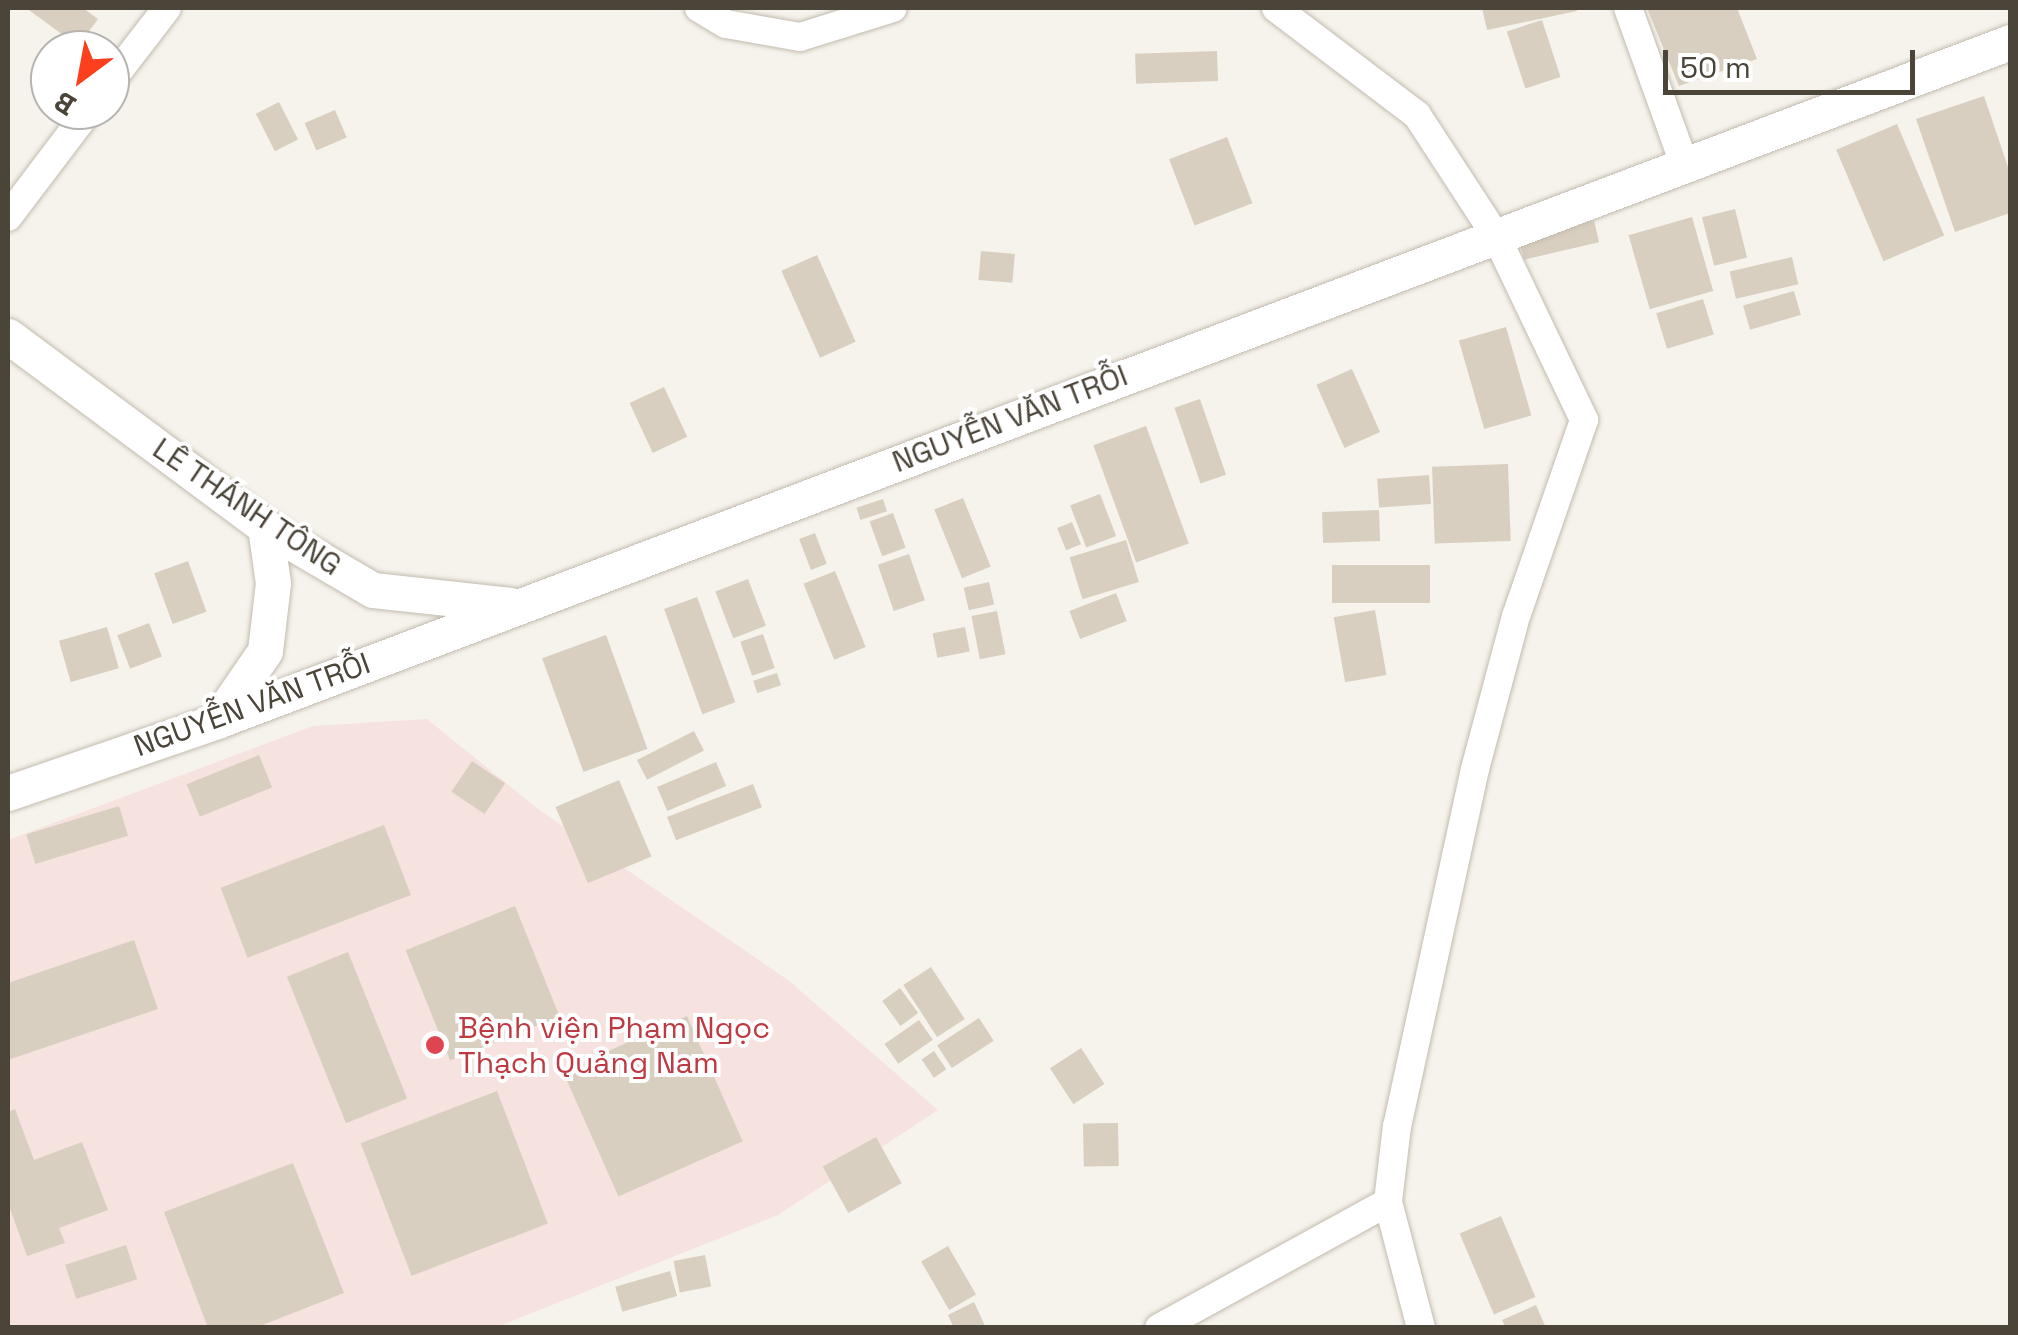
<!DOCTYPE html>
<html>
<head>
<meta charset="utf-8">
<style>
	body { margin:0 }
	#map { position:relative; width:2018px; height:1335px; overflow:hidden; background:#f6f3ec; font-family:"Space Grotesk",sans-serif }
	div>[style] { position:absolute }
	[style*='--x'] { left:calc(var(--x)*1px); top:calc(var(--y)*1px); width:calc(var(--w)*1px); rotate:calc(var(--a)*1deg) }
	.medical>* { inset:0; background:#f6e3e0 }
	.building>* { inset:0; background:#d8cfc1; transform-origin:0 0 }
	.roads { filter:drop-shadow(0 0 2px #c2bbae) drop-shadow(0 0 2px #c2bbae) }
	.minor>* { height:28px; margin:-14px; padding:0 14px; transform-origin:14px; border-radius:14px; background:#fff }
	.tertiary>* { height:35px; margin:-17.5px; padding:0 17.5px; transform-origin:17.5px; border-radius:17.5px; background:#fff }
	.dots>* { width:28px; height:28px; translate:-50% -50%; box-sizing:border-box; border:5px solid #fff; border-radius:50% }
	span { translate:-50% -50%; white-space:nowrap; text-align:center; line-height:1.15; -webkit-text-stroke:8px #fff; paint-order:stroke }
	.street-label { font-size:30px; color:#4b4439 }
	.health-label { font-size:30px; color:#be3a42 }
	.left { translate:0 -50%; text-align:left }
	.frame { position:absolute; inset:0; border:10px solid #4b4439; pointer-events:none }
	.north { position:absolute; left:30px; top:30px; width:100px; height:100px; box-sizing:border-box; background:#fff; border:2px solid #b7b4b0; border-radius:50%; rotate:212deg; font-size:28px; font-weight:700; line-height:40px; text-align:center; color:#4b4439 }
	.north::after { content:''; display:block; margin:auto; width:35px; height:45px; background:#fc3f1d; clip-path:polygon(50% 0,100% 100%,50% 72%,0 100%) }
	.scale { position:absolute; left:1663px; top:50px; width:252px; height:45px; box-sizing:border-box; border:5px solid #4b4439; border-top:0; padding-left:12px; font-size:30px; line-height:35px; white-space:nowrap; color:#4b4439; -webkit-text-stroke:8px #fff; paint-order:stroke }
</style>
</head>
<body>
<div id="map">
	<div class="medical">
		<i style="clip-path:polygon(427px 719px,538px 809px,788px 980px,938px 1110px,778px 1215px,497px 1327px,8px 1328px,8px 840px,313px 726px)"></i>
	</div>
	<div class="building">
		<i style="clip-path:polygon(26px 8px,83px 8px,98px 19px,78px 46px)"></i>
		<i style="clip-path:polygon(1482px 8px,1576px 8px,1577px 11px,1487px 30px)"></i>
		<i style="clip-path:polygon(1647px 8px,1737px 8px,1757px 59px,1679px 86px)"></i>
		<i style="left:1542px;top:20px;width:60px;height:37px;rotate:72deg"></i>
		<i style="left:1217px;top:51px;width:30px;height:82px;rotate:88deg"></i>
		<i style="clip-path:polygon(1984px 96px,2010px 173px,2010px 213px,1955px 232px,1916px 119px)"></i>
		<i style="left:279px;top:102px;width:42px;height:26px;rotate:63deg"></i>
		<i style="left:335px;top:110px;width:30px;height:33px;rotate:67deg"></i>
		<i style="left:1897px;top:124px;width:121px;height:66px;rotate:67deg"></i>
		<i style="left:1227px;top:137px;width:71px;height:62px;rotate:69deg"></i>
		<i style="left:1735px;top:209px;width:50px;height:34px;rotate:76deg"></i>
		<i style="left:1593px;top:216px;width:27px;height:77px;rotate:77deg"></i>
		<i style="left:1692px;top:217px;width:77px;height:66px;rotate:74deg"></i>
		<i style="left:981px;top:251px;width:34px;height:29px;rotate:5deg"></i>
		<i style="left:817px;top:255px;width:95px;height:39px;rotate:66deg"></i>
		<i style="left:1792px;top:257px;width:28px;height:64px;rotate:77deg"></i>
		<i style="left:1794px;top:291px;width:25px;height:53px;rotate:74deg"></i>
		<i style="left:1703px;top:299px;width:37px;height:49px;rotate:73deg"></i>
		<i style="left:1506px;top:327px;width:92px;height:49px;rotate:74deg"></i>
		<i style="left:1352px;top:369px;width:69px;height:39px;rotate:66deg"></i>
		<i style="left:664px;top:387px;width:55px;height:38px;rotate:65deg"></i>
		<i style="left:1200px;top:399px;width:80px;height:27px;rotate:71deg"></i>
		<i style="left:1146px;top:426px;width:125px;height:56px;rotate:70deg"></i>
		<i style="left:1508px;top:464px;width:77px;height:76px;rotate:88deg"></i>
		<i style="left:1429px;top:475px;width:29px;height:52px;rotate:86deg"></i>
		<i style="left:1100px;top:494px;width:45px;height:32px;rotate:69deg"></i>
		<i style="left:963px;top:498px;width:74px;height:31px;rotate:68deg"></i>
		<i style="left:883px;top:499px;width:13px;height:28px;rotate:72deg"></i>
		<i style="left:1379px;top:510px;width:31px;height:57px;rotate:88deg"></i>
		<i style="left:893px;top:513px;width:37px;height:25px;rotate:70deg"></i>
		<i style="left:1072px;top:522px;width:24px;height:16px;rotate:68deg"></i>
		<i style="left:815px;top:533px;width:33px;height:17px;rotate:69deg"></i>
		<i style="left:1126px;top:540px;width:44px;height:59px;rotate:73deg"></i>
		<i style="left:909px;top:554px;width:49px;height:33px;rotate:71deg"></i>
		<i style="left:188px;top:561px;width:54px;height:36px;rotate:70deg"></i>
		<i style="left:1332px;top:565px;width:98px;height:38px"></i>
		<i style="left:835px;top:571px;width:82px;height:34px;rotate:68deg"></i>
		<i style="left:748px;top:579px;width:50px;height:35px;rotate:69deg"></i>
		<i style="left:989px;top:582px;width:23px;height:26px;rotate:77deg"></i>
		<i style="left:1116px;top:593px;width:30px;height:50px;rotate:69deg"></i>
		<i style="left:697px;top:597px;width:112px;height:35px;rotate:70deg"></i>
		<i style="left:1375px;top:610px;width:66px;height:42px;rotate:80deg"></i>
		<i style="left:997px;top:611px;width:44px;height:26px;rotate:79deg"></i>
		<i style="left:149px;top:623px;width:36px;height:34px;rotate:69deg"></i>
		<i style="left:107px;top:627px;width:43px;height:50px;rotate:74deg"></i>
		<i style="left:965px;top:627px;width:25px;height:33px;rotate:79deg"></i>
		<i style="left:763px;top:634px;width:36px;height:24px;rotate:71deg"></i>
		<i style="left:606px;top:635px;width:121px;height:68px;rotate:70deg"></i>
		<i style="left:777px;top:673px;width:13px;height:25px;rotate:72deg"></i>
		<i style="left:694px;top:731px;width:22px;height:64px;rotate:63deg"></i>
		<i style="left:259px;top:755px;width:35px;height:78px;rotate:68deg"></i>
		<i style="left:472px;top:761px;width:40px;height:37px;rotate:34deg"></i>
		<i style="left:716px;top:762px;width:26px;height:64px;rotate:67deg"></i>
		<i style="left:619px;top:780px;width:83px;height:69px;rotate:67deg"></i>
		<i style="left:753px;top:784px;width:25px;height:92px;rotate:69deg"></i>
		<i style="left:119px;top:806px;width:31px;height:97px;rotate:73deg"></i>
		<i style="left:384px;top:825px;width:75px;height:175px;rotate:69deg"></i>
		<i style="left:515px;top:906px;width:119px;height:118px;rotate:68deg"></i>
		<i style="clip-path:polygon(134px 940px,158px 1009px,8px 1060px,8px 983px)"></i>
		<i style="left:348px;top:952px;width:158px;height:66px;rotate:68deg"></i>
		<i style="left:931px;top:967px;width:62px;height:33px;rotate:57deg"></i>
		<i style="left:900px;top:988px;width:31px;height:22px;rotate:54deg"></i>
		<i style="left:687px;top:1016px;width:137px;height:136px;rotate:66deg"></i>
		<i style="left:979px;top:1018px;width:27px;height:50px;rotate:57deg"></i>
		<i style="left:919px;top:1020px;width:24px;height:42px;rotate:55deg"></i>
		<i style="left:1081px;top:1048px;width:43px;height:37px;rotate:57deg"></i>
		<i style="left:934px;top:1051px;width:22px;height:15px;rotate:56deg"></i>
		<i style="left:497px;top:1091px;width:142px;height:146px;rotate:69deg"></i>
		<i style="clip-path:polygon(15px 1109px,34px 1160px,82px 1142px,108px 1210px,59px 1228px,65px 1243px,27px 1256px,8px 1203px,8px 1112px)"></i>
		<i style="left:1118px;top:1123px;width:43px;height:35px;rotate:89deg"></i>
		<i style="left:876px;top:1137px;width:53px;height:61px;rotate:61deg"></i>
		<i style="clip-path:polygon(293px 1163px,344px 1293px,255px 1328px,208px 1328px,164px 1212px)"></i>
		<i style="left:1501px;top:1216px;width:88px;height:45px;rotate:67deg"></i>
		<i style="left:126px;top:1245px;width:36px;height:64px;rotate:72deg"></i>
		<i style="left:948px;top:1246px;width:56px;height:31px;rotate:60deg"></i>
		<i style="left:705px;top:1255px;width:32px;height:32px;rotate:79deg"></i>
		<i style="left:670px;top:1271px;width:26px;height:57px;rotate:74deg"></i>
		<i style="clip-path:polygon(974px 1302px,986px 1328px,954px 1328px,948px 1315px)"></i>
		<i style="clip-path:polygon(1536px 1305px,1546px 1328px,1506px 1328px,1502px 1320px)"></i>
	</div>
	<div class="roads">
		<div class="minor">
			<i style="--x:699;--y:8;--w:31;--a:31"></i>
			<i style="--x:726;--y:24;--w:75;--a:10"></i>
			<i style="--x:800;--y:37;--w:97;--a:-17.3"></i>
			<i style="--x:1276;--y:8;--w:177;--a:37.2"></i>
			<i style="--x:1417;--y:115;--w:145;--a:56.9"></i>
			<i style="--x:1496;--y:236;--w:204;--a:64.4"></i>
			<i style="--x:1584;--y:420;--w:207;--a:109.1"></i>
			<i style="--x:1516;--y:616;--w:158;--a:105"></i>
			<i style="--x:1475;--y:769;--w:365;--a:102.3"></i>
			<i style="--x:1397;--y:1126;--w:77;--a:96.8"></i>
			<i style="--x:1388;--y:1202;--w:130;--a:75.3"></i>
			<i style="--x:1628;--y:8;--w:168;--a:70.2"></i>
			<i style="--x:110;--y:82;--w:93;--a:-52.4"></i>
			<i style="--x:8;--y:217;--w:134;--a:-52.9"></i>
			<i style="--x:1159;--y:1328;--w:261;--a:-28.8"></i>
		</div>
		<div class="tertiary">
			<i style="--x:8;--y:336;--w:320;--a:36.6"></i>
			<i style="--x:265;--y:527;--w:125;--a:30.3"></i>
			<i style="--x:373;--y:590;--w:138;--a:6.2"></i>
			<i style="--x:217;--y:721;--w:85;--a:-55.6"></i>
			<i style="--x:265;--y:651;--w:68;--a:-83.3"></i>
			<i style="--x:273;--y:583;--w:57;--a:-98.1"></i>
			<i style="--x:8;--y:793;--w:221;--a:-19"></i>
			<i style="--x:217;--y:721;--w:1917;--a:-20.74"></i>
		</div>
	</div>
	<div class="dots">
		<i style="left:435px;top:1045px;background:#e0444e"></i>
	</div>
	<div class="street-label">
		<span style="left:1010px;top:419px;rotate:-21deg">NGUYỄN VĂN TRỖI</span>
		<span style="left:247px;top:507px;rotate:34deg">LÊ THÁNH TÔNG</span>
		<span style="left:252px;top:705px;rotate:-20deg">NGUYỄN VĂN TRỖI</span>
	</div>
	<div class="health-label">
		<span class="left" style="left:458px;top:1045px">Bệnh viện Phạm Ngọc<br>Thạch Quảng Nam</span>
	</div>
	<div class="frame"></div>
	<div class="north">B</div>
	<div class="scale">50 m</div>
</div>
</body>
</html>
